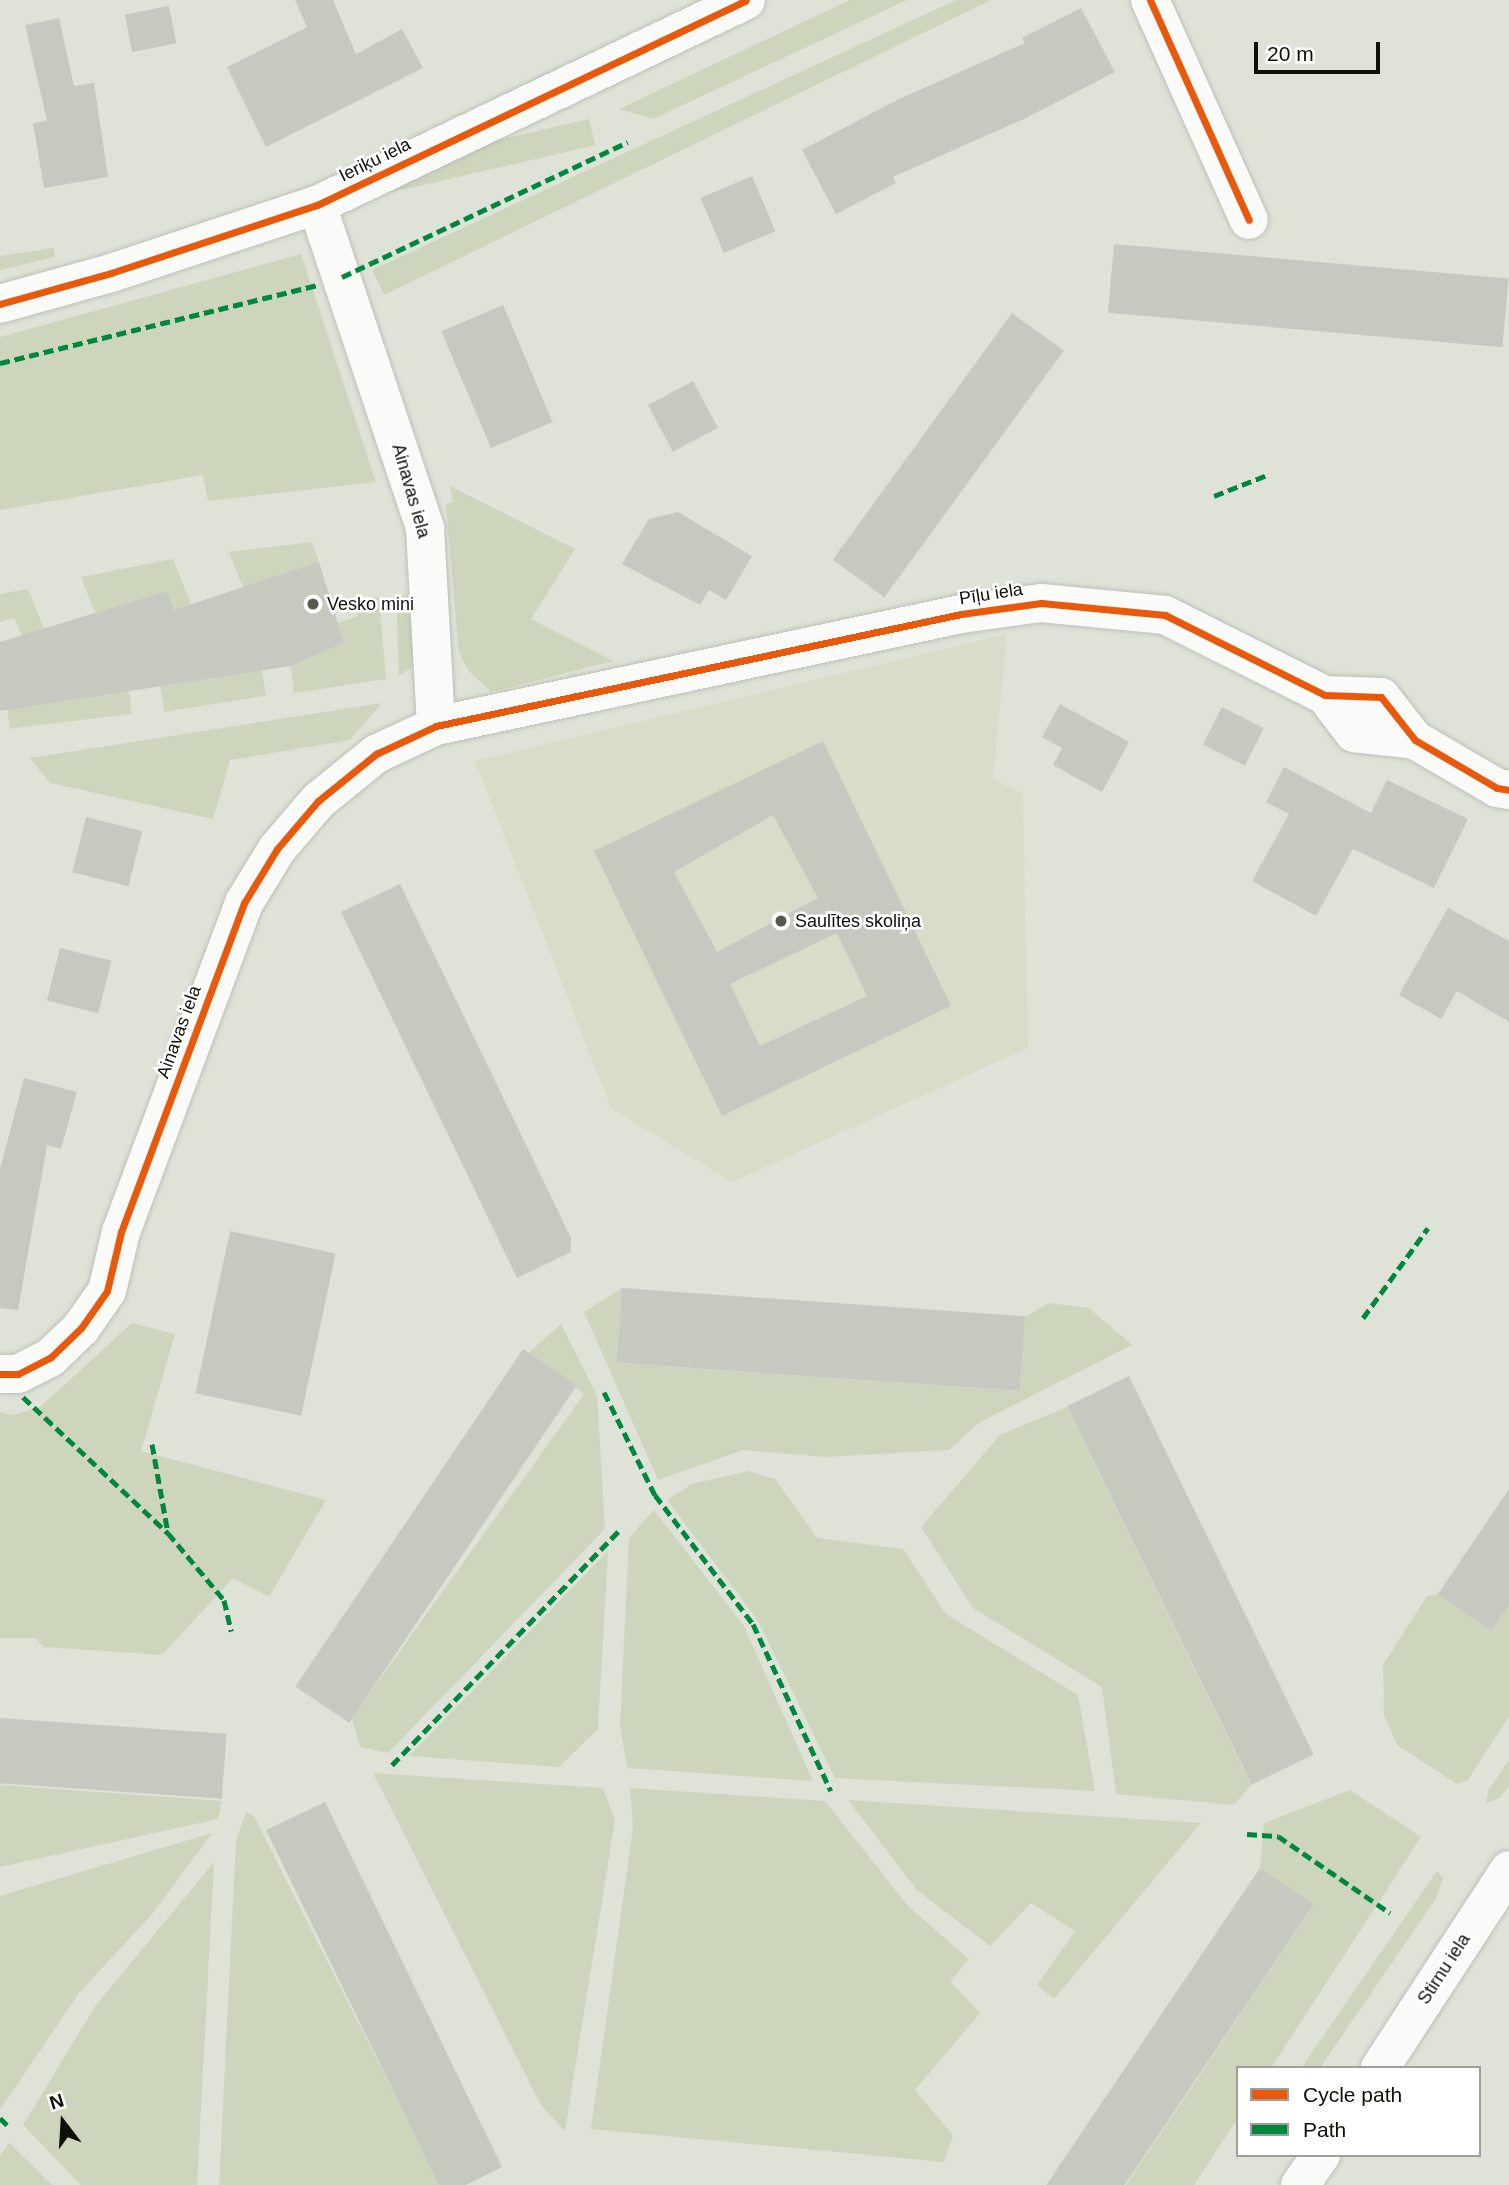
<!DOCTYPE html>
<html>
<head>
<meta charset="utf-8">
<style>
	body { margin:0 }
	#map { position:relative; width:1509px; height:2185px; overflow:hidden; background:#dfe3d7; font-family:Arial,sans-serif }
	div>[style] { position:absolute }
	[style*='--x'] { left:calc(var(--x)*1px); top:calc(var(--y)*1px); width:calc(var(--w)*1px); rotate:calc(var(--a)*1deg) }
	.built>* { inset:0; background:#d7ddc8 }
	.green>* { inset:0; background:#cdd5bc; transform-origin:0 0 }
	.building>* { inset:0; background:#c6c9bf; transform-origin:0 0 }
	.roads { filter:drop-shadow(0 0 2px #bdc0b7) drop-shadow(0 0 2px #bdc0b7) }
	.street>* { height:38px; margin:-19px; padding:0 19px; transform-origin:19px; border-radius:19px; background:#fafbf9 }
	.secondary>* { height:38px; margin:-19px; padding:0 19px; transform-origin:19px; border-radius:19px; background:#fafbf9 }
	.quiet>* { height:5px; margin-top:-2.5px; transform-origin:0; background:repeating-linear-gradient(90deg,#00873e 0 10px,transparent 0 15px) }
	.cycleway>* { height:7px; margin:-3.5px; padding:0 3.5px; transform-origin:3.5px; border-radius:3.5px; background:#e8590c }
	.dots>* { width:19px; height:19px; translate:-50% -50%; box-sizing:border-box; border:4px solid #fff; border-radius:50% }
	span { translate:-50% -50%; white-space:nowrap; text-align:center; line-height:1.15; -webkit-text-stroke:5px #fff; paint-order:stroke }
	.street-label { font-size:18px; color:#0d0f08 }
	.poi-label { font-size:18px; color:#0d0f08 }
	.left { translate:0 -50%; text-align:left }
	.legend { position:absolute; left:1236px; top:2066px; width:245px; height:91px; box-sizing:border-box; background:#fff; border:2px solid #9e9f9c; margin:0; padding:9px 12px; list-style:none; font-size:21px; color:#0d0f08 }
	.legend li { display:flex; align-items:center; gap:14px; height:35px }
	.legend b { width:35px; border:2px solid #9e9f9c }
	.north { position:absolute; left:28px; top:2087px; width:70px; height:70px; -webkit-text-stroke:5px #fff; paint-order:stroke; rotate:343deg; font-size:19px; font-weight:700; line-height:28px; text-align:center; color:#0d0f08 }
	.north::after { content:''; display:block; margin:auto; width:24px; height:32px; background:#0d0f08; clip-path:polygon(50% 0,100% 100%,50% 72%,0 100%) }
	.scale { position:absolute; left:1254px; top:42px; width:126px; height:32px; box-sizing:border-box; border:4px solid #0d0f08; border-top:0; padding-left:9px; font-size:21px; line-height:24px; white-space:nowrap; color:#0d0f08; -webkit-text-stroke:5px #fff; paint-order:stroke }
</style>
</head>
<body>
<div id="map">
	<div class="built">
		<i style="clip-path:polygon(1007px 634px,993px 779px,1023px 794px,1028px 1048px,732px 1182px,611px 1108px,475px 761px)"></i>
	</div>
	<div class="green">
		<i style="clip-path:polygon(850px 0,907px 0,653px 119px,619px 109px)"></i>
		<i style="clip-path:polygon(956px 0,991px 0,384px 295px,372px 270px)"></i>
		<i style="left:589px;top:119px;width:27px;height:269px;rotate:77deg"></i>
		<i style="clip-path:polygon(54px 248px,55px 257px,0 270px,0 256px)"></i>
		<i style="clip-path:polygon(301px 254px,376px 482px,208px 501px,203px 475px,0 510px,0 337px)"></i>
		<i style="clip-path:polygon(450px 486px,575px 549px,531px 619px,613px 661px,491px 692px,468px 670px,459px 653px,446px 504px,453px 502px)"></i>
		<i style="clip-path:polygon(312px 542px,319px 562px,243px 588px,229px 552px)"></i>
		<i style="clip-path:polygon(173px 559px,192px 606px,175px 612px,167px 591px,95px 613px,81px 577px)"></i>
		<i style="clip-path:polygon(28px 589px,44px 628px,22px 636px,14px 618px,0 622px,0 594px)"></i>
		<i style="clip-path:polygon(420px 594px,421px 643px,412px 667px,399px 676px,396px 596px)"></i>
		<i style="clip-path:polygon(379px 597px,386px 679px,294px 693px,291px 666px,344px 643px,338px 623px,358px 616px,355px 600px)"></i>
		<i style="left:262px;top:670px;width:26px;height:103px;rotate:81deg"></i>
		<i style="left:129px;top:691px;width:23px;height:123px;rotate:83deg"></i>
		<i style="clip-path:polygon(382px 703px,350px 740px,230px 760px,213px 819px,50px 783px,30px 758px)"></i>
		<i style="clip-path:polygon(622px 1288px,617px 1363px,1019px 1391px,1025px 1317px,1049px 1303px,1089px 1308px,1132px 1345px,980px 1422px,949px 1450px,825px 1457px,743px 1450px,658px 1480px,584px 1312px)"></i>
		<i style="clip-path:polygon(132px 1323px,175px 1334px,141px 1451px,326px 1500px,269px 1597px,233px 1578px,162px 1655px,44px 1647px,36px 1638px,0 1638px,0 1412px,13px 1415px,40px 1407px)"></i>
		<i style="clip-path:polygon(561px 1324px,597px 1395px,605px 1529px,388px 1753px,360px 1747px,352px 1718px,584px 1394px,528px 1353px)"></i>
		<i style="clip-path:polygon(1067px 1407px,1251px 1785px,1234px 1805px,1116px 1794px,1102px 1687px,973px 1608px,921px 1527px,1000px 1435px)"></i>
		<i style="clip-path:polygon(748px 1471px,775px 1479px,817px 1538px,903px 1549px,946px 1614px,1078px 1695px,1095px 1791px,835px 1778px,757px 1619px,667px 1500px,692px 1484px)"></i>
		<i style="clip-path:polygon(654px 1510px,744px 1626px,813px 1781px,627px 1768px,620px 1725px,629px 1538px)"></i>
		<i style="clip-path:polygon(608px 1551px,598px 1729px,559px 1767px,409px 1756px)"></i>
		<i style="clip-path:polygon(1438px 1594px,1491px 1630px,1509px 1605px,1509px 1716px,1468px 1780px,1457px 1784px,1397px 1745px,1384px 1715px,1383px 1665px,1427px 1596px)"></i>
		<i style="clip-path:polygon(1509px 1760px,1509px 1785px,1500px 1798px,1486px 1803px,1488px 1791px)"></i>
		<i style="clip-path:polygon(373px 1773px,603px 1788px,615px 1820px,565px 2131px,541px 2105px)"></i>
		<i style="clip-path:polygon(0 1785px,222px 1801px,218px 1819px,0 1867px)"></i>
		<i style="clip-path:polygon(630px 1788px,825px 1801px,908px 1906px,969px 1959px,950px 1981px,980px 2013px,915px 2090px,953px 2135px,944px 2162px,591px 2129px,633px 1827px)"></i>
		<i style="clip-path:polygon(1350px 1790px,1421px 1837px,1271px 2068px,1238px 2068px,1238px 2118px,1194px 2185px,1126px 2185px,1314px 1905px,1260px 1868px,1264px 1823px)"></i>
		<i style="clip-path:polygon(848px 1800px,1201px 1823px,1054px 1999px,1037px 1985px,1075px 1931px,1031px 1903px,990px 1946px,917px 1890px)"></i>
		<i style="clip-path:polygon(246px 1812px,254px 1816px,440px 2185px,219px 2185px,236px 1841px)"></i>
		<i style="clip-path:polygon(212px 1833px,154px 1912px,79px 1993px,0 2110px,0 1896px)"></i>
		<i style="clip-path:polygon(214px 1862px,197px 2185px,81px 2185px,23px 2125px,96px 2005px)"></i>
		<i style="clip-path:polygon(1437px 1871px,1443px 1878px,1437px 1897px,1320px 2068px,1301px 2068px)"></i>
		<i style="clip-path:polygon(9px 2143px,52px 2185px,0 2185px,0 2156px)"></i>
	</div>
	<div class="building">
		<i style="clip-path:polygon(295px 0,333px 0,356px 54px,402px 29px,423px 68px,266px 147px,227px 67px,307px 27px)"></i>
		<i style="left:169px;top:6px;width:38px;height:45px;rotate:79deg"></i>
		<i style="clip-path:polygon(1081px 8px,1115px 72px,1026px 118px,893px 177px,896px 183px,836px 214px,802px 150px,897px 100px,1025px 43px,1022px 38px)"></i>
		<i style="clip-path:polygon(59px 18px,74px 86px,94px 83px,108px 177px,44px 188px,33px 123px,47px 121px,25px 25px)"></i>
		<i style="left:752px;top:176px;width:60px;height:56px;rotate:67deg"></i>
		<i style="left:1114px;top:244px;width:396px;height:69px;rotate:5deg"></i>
		<i style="left:503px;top:305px;width:127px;height:67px;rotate:67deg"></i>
		<i style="left:1012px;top:313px;width:64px;height:305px;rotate:36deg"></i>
		<i style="left:693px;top:381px;width:53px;height:51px;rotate:62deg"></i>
		<i style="clip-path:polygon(678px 512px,752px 556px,726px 600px,709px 590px,700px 605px,622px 564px,649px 519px)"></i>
		<i style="clip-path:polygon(319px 562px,344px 643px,291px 666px,0 711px,0 642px,167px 591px,174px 610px)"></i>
		<i style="clip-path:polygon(1060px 704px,1129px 742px,1102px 792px,1053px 765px,1062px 748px,1042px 737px)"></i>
		<i style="left:1222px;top:707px;width:47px;height:42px;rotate:27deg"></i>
		<i style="clip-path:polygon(evenodd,823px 741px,951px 1006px,722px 1116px,594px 851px,823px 741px,773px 815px,818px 898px,717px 952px,674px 872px,773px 815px,823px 741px,837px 933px,867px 996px,760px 1046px,730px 984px,837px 933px)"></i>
		<i style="clip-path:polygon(1284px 767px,1371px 813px,1387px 780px,1468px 819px,1434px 888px,1353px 849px,1316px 916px,1252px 881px,1289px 814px,1266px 802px)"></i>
		<i style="left:86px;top:817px;width:58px;height:57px;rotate:14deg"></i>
		<i style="clip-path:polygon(400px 884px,571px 1238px,571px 1252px,517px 1278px,341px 912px)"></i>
		<i style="clip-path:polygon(1448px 908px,1509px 941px,1509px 1022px,1457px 991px,1441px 1019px,1399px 995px)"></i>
		<i style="left:60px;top:948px;width:53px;height:54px;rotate:14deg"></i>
		<i style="clip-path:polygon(24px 1078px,77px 1092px,61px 1149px,47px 1145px,18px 1310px,0 1308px,0 1169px)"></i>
		<i style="left:230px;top:1231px;width:108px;height:166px;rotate:12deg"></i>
		<i style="left:622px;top:1288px;width:404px;height:75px;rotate:4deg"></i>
		<i style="left:523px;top:1349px;width:65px;height:407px;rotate:34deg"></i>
		<i style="left:1129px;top:1376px;width:421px;height:69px;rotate:64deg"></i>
		<i style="clip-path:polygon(1509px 1489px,1509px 1605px,1491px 1631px,1438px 1594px)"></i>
		<i style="left:0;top:1718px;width:227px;height:65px;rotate:4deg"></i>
		<i style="clip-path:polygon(325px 1802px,502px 2167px,466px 2185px,439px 2185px,266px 1830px)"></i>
		<i style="left:1260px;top:1868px;width:65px;height:382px;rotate:34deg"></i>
	</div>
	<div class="roads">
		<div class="street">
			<i style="--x:1150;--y:0;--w:241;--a:65.8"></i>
			<i style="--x:317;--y:205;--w:341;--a:71.5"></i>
			<i style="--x:425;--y:528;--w:198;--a:86.8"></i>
			<i style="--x:1325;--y:695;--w:48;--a:52.7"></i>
			<i style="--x:1354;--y:733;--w:61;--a:6.5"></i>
			<i style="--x:0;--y:1374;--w:18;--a:0"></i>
			<i style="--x:18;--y:1374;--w:37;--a:-27"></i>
			<i style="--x:51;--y:1357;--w:42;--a:-44"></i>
			<i style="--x:81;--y:1328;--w:45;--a:-54.9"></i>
			<i style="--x:107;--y:1291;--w:61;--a:-76.7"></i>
			<i style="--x:121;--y:1232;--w:351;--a:-69.5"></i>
			<i style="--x:244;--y:903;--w:63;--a:-58.6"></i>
			<i style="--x:277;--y:849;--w:63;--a:-49.5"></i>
			<i style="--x:318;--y:801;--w:75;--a:-39"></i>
			<i style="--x:376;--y:754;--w:66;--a:-25"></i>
			<i style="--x:436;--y:726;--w:537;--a:-12.04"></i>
			<i style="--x:961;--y:614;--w:81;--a:-7.8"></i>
			<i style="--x:1041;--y:603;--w:125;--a:5.5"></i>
			<i style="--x:1165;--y:615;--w:179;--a:26.6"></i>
			<i style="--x:1325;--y:695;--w:56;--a:2"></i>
			<i style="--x:1381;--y:697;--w:55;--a:51.7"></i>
			<i style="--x:1415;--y:740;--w:95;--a:30.3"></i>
			<i style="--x:1497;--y:788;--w:12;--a:9"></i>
		</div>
		<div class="secondary">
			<i style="--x:0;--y:304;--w:115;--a:-15.6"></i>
			<i style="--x:111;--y:273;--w:217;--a:-18.3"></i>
			<i style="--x:317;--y:205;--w:475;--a:-25.5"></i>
			<i style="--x:1380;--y:2068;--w:236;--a:-56.9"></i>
			<i style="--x:1300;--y:2185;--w:37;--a:-55"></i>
		</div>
	</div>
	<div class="quiet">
		<i style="--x:342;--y:277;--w:316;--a:-25.3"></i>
		<i style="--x:0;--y:363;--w:326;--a:-13.8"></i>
		<i style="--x:1214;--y:496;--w:57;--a:-21.6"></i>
		<i style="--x:1363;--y:1318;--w:111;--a:-54.2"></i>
		<i style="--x:604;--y:1392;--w:115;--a:63.7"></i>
		<i style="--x:655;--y:1495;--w:162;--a:52.8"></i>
		<i style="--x:753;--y:1624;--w:184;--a:65"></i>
		<i style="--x:23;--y:1397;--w:199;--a:43.2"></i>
		<i style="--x:168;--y:1533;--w:87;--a:50.1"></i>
		<i style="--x:224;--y:1600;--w:32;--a:77"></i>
		<i style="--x:152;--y:1444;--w:90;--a:79.8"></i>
		<i style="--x:392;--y:1765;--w:325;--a:-45.9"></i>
		<i style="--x:1247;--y:1834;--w:31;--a:4"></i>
		<i style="--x:1278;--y:1836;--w:136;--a:34.5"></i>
		<i style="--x:0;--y:2118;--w:10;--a:45"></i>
	</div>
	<div class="cycleway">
		<i style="--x:1150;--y:0;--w:241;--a:65.8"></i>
		<i style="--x:0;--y:304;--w:115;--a:-15.6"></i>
		<i style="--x:111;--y:273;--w:217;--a:-18.3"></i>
		<i style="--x:317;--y:205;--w:475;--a:-25.5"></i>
		<i style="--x:0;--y:1374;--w:18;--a:0"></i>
		<i style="--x:18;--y:1374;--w:37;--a:-27"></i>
		<i style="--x:51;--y:1357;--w:42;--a:-44"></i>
		<i style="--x:81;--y:1328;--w:45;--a:-54.9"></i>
		<i style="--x:107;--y:1291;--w:61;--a:-76.7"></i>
		<i style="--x:121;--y:1232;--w:351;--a:-69.5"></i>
		<i style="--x:244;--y:903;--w:63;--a:-58.6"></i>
		<i style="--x:277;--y:849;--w:63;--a:-49.5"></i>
		<i style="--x:318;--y:801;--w:75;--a:-39"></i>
		<i style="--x:376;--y:754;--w:66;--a:-25"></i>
		<i style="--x:436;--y:726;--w:537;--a:-12.04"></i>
		<i style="--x:961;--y:614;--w:81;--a:-7.8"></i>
		<i style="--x:1041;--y:603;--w:125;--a:5.5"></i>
		<i style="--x:1165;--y:615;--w:179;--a:26.6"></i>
		<i style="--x:1325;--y:695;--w:56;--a:2"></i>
		<i style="--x:1381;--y:697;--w:55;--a:51.7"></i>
		<i style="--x:1415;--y:740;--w:95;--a:30.3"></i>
		<i style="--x:1497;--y:788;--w:12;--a:9"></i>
	</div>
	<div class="dots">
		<i style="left:313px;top:604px;background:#565950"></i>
		<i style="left:781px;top:921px;background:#565950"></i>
	</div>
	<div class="street-label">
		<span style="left:375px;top:160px;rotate:-26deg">Ieriķu iela</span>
		<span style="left:411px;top:491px;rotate:74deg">Ainavas iela</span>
		<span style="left:991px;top:594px;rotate:-9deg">Pīļu iela</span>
		<span style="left:179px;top:1032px;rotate:-70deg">Ainavas iela</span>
		<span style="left:1444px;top:1969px;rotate:-57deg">Stirnu iela</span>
	</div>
	<div class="poi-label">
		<span class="left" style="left:327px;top:604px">Vesko mini</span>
		<span class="left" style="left:795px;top:921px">Saulītes skoliņa</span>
	</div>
	<ul class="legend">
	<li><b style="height:9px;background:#e8590c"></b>Cycle path</li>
	<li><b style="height:9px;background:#00873e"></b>Path</li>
	</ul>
	<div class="north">N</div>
	<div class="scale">20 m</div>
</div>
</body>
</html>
